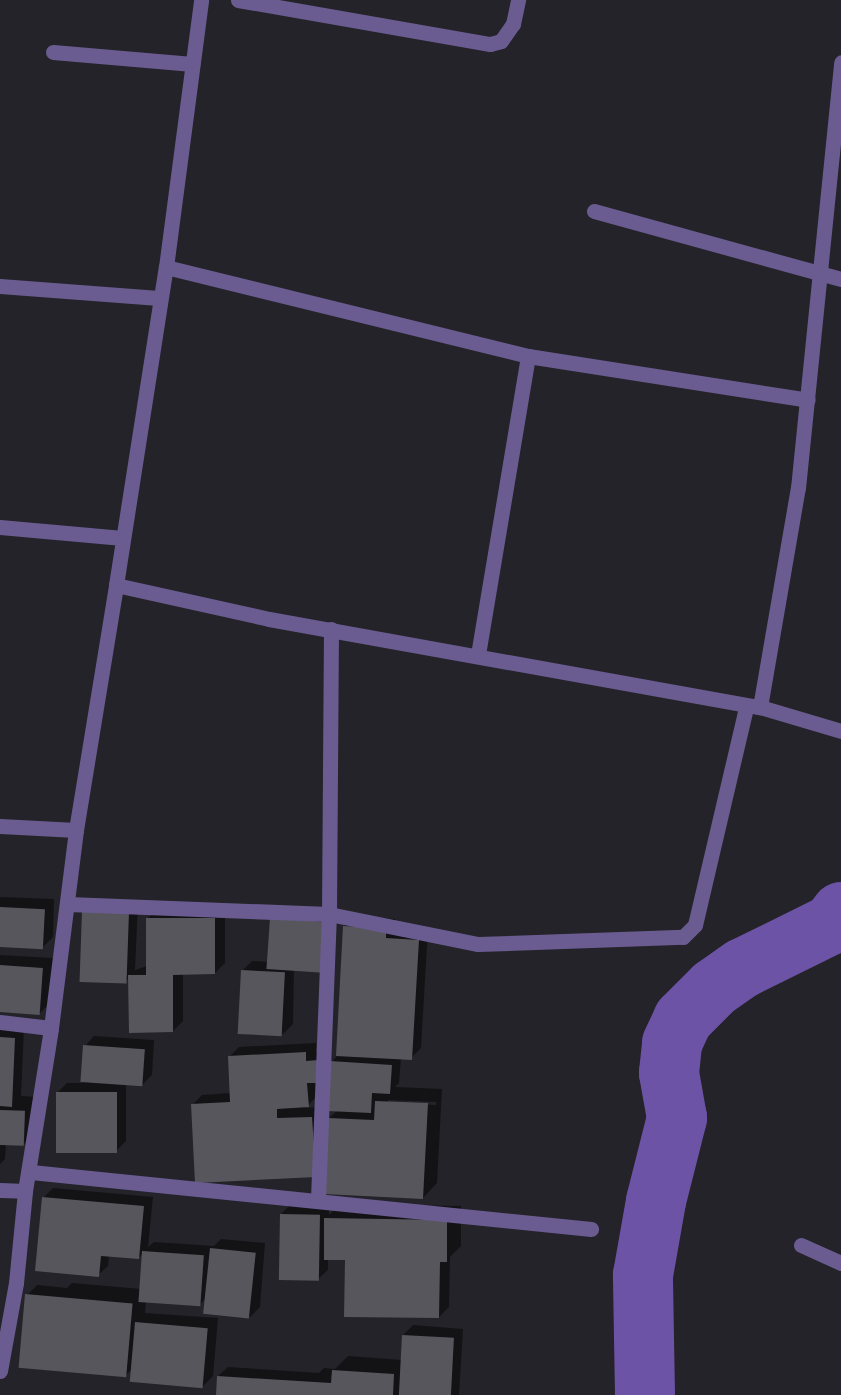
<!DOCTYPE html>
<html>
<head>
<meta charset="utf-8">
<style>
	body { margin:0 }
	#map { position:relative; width:841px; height:1395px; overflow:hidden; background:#242329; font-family:"Zilla Slab",serif }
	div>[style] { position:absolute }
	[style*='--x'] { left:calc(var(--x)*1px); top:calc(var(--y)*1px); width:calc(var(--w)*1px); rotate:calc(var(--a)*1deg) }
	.shadow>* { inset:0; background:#0007 }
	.river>* { height:60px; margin:-30px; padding:0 30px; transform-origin:30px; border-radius:30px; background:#6d53a6 }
	.building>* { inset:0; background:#58565d; transform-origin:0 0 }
	.street>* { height:15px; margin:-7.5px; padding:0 7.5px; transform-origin:7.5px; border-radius:7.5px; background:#6a5c91 }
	span { translate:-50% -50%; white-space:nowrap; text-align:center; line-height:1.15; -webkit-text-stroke:4.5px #1b1a1f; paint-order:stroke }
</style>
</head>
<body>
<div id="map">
	<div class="shadow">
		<i style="clip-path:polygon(0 897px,54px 899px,53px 937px,43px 947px,0 946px)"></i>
		<i style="clip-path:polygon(138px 904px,135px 970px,147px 966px,147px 919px,157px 909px,225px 909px,225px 963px,215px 973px,183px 973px,183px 1021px,173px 1031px,130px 977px,125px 982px,83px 912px)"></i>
		<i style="clip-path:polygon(336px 912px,294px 969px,293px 1024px,283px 1034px,242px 971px,252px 961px,269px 962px,272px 919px)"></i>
		<i style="clip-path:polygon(evenodd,354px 916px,395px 919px,395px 929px,428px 930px,421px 1048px,411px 1058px,401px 1058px,399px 1083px,395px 1087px,442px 1089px,437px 1183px,423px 1198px,327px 1164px,192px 1105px,202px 1095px,231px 1093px,229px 1057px,239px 1047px,316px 1043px,316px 1052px,328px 1051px,329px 1065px,337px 1056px,344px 926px,354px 916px,318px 1095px,338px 1110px,329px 1118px,325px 1160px,321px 1107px,305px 1108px,318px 1095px,354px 916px,388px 1100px,436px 1102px,436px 1105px,388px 1103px,388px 1100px)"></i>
		<i style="clip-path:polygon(0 955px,53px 958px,50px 1003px,40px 1013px,0 1010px)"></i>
		<i style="clip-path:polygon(0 1027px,24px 1028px,21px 1096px,38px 1097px,37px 1131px,23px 1145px,6px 1144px,5px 1159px,0 1164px)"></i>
		<i style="clip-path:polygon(94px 1036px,154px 1040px,152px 1075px,142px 1085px,126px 1084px,126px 1141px,116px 1151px,57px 1093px,67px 1083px,82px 1083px,85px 1046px)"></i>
		<i style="clip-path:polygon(53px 1188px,153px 1197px,148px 1247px,154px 1242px,214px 1246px,221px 1239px,265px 1243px,260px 1307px,250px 1317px,207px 1297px,200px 1304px,146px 1301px,145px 1313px,218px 1318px,213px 1376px,203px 1386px,132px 1369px,127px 1374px,27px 1295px,37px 1285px,67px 1288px,72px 1283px,142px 1289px,144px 1252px,138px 1258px,109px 1255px,108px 1266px,98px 1275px,43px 1198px)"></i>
		<i style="clip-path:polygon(291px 1204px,329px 1205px,329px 1215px,340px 1204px,461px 1206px,461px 1246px,450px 1257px,449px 1307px,439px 1317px,346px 1259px,328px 1259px,328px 1270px,318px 1279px,281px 1214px)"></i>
		<i style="clip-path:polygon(413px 1325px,463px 1329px,459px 1395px,217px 1395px,218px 1376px,228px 1367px,319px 1373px,324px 1368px,335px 1369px,348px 1356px,402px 1360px,403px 1335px)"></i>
	</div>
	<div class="river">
		<i style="--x:645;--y:1395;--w:120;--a:-91"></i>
		<i style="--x:643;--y:1275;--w:75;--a:-80"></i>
		<i style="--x:656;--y:1201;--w:86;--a:-75.8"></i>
		<i style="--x:677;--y:1118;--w:46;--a:-100.1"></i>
		<i style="--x:669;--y:1073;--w:30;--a:-84"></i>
		<i style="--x:672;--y:1043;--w:26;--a:-65"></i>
		<i style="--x:683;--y:1019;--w:44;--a:-45"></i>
		<i style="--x:714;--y:988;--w:35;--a:-35"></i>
		<i style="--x:743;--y:968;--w:99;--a:-26.3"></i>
		<i style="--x:832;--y:924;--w:15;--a:-53"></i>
	</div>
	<div class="building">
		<i style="left:0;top:907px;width:45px;height:40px;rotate:3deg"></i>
		<i style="left:82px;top:911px;width:47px;height:71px;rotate:2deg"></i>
		<i style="clip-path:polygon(146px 918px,215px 918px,215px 974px,173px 975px,173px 1032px,129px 1033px,128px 975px,146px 975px)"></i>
		<i style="left:270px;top:918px;width:57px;height:51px;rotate:4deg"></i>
		<i style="clip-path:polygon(343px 926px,386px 928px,386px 938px,419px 940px,412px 1060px,336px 1056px)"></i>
		<i style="left:0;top:965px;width:43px;height:47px;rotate:4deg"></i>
		<i style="left:241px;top:970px;width:44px;height:64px;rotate:3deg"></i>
		<i style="clip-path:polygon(0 1037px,15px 1038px,12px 1107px,0 1106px)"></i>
		<i style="left:83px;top:1045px;width:62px;height:37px;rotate:4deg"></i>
		<i style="clip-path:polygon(306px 1052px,306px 1061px,319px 1060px,320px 1083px,307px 1083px,309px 1107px,277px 1109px,277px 1118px,312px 1117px,316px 1177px,195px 1183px,191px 1104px,230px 1102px,228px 1056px)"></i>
		<i style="clip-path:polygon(330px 1061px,392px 1065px,390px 1094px,372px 1093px,371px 1113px,327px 1111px)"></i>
		<i style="left:56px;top:1092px;width:61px;height:61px"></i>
		<i style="clip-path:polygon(375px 1101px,428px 1103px,423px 1199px,324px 1194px,328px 1118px,374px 1120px)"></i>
		<i style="left:0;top:1110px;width:25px;height:35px;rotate:2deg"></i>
		<i style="clip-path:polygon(42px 1197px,144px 1206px,139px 1259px,101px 1256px,99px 1277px,35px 1271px)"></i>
		<i style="left:280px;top:1214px;width:40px;height:66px;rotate:1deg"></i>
		<i style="clip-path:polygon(324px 1218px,447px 1220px,447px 1262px,440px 1262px,439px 1318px,344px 1317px,345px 1260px,324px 1260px)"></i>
		<i style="left:210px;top:1248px;width:46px;height:66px;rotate:6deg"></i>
		<i style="left:142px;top:1251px;width:62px;height:51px;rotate:4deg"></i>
		<i style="left:25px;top:1294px;width:108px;height:74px;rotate:5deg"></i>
		<i style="left:135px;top:1322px;width:73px;height:60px;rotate:5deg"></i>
		<i style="left:402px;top:1335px;width:52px;height:60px;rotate:3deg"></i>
		<i style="clip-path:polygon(332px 1370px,394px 1374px,393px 1395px,216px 1395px,217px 1376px,331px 1383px)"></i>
	</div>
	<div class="street">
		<i style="--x:238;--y:0;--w:256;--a:9.9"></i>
		<i style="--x:490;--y:44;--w:11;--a:-15"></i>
		<i style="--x:501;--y:41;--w:21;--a:-55"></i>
		<i style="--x:513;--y:24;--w:25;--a:-78"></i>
		<i style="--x:53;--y:52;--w:140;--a:4.9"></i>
		<i style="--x:594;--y:211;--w:256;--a:15.4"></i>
		<i style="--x:166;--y:267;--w:373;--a:13.8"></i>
		<i style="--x:528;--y:356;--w:303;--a:99.5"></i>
		<i style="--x:0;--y:286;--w:159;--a:4.3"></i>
		<i style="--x:528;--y:356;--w:283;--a:8.9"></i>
		<i style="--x:0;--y:527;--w:123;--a:5.1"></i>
		<i style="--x:116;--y:585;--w:322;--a:-81.1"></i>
		<i style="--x:166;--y:267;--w:269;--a:-82.5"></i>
		<i style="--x:760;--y:707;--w:222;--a:-80.2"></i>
		<i style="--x:798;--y:488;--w:428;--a:-84.2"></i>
		<i style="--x:0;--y:826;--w:76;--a:3"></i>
		<i style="--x:68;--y:904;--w:261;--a:2.2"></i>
		<i style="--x:329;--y:914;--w:152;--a:11.4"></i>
		<i style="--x:478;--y:944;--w:205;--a:-2"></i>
		<i style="--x:683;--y:937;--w:17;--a:-45"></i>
		<i style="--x:695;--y:925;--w:224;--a:-76.8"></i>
		<i style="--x:0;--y:1022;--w:51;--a:6.7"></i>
		<i style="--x:31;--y:1172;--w:563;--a:5.81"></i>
		<i style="--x:0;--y:1190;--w:25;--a:2"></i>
		<i style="--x:318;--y:1199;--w:285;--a:-87.8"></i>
		<i style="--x:329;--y:914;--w:285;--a:-89.6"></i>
		<i style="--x:801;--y:1245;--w:44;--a:24.2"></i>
		<i style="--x:0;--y:1371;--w:89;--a:-79.7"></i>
		<i style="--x:16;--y:1283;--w:92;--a:-84.4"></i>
		<i style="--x:25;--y:1191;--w:165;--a:-80.9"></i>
		<i style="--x:51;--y:1028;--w:200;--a:-82.8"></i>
		<i style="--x:76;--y:830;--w:248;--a:-80.7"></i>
		<i style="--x:116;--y:585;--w:157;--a:12.5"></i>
		<i style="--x:269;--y:619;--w:499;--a:10.2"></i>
		<i style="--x:760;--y:707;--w:84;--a:16.5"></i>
	</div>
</div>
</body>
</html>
